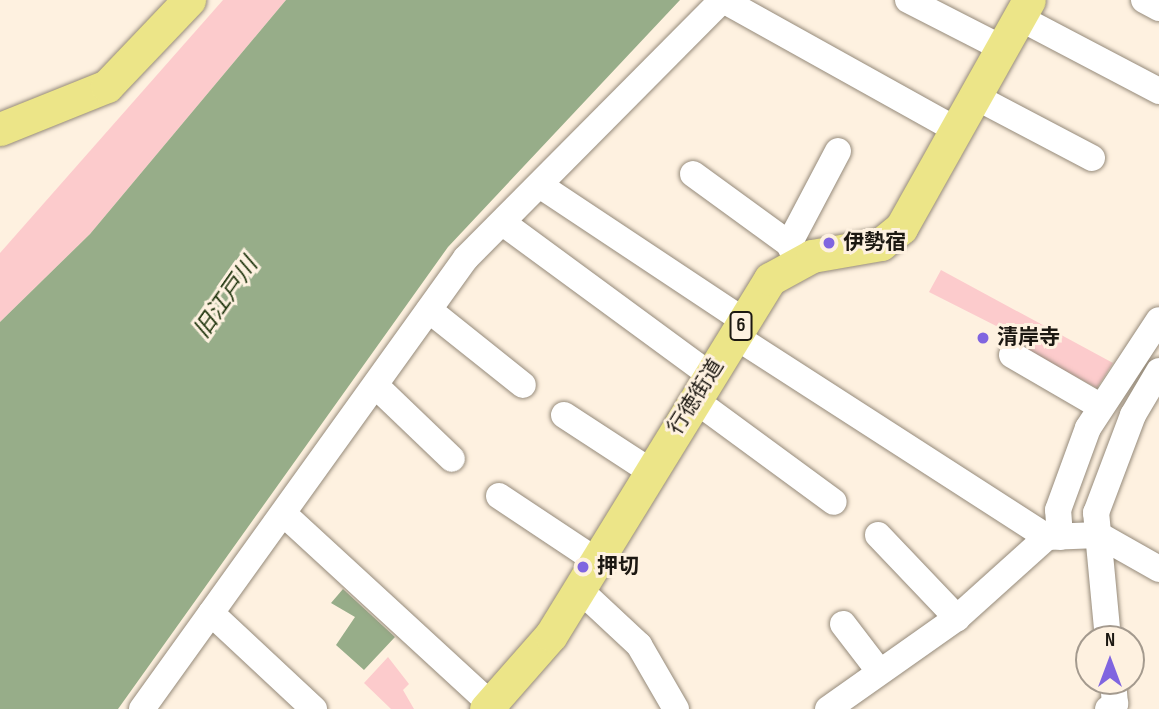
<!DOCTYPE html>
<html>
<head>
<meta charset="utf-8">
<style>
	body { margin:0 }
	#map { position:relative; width:1159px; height:709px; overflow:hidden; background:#fef1e0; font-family:"Sofia Sans Condensed","Noto Sans JP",sans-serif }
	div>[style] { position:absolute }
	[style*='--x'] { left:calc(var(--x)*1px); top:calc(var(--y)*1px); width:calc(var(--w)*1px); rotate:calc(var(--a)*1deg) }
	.green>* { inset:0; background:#fccbcc }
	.water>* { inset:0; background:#97ad89 }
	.roads { filter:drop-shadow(0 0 2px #958a7a) drop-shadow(0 0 2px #958a7a) }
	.minor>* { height:26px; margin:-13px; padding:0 13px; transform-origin:13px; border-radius:13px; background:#fff }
	.major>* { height:33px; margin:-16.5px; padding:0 16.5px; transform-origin:16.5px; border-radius:16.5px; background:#ece588 }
	.dots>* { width:19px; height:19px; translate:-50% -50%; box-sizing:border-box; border:4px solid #fef1e0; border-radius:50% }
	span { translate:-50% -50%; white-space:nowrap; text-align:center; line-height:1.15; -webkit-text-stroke:6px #fef1e0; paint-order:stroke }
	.shield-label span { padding:2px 5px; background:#fef1e0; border:2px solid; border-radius:5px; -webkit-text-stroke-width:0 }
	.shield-label { font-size:19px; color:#1c1812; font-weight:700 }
	.poi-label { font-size:21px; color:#1c1812; font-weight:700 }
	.left { translate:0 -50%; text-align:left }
	.street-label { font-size:21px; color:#1c1812 }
	.water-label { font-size:23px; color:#1b3109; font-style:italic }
	.north { position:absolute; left:1075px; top:625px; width:70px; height:70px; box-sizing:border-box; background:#fef1e0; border:2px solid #a49a8e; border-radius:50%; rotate:0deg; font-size:19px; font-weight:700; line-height:28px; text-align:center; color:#1c1812 }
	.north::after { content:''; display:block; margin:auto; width:24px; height:32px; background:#8065e0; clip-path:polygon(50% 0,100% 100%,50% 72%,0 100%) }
</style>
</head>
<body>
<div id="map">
	<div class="green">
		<i style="clip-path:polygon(223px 0,286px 0,90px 234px,0 322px,0 253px)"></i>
		<i style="clip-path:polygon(941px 270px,1113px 363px,1097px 388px,1043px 359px,1023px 357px,1028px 342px,929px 292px)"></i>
		<i style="clip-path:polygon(388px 657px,409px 684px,403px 690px,414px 709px,391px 709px,364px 683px)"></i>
	</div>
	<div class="water">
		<i style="clip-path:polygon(286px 0,680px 0,448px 247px,118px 709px,0 709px,0 322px,90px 234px)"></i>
		<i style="clip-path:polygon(343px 589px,395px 637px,364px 670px,336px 645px,355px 617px,331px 603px)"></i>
	</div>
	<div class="roads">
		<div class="minor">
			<i style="--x:723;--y:0;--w:268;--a:29.1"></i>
			<i style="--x:908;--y:0;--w:106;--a:27.1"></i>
			<i style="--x:1144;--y:0;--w:17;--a:28"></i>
			<i style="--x:1020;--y:18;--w:157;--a:27.7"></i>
			<i style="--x:976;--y:97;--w:131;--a:27.7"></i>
			<i style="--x:693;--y:174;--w:119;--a:36.1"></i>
			<i style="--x:789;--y:244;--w:19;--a:65"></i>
			<i style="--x:541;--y:186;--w:244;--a:33.6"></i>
			<i style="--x:503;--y:223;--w:257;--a:36.3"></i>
			<i style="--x:789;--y:244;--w:105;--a:-62.2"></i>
			<i style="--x:429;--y:310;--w:120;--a:38.6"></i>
			<i style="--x:735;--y:336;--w:371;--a:32.8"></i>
			<i style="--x:1047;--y:537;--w:52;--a:-2.2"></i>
			<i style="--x:1012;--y:355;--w:102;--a:30.1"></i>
			<i style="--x:376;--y:386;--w:105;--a:43.8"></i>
			<i style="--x:695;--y:400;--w:172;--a:36.3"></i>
			<i style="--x:564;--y:415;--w:103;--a:33.1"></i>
			<i style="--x:499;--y:496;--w:118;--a:33.6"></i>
			<i style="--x:285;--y:515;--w:287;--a:42.6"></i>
			<i style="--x:878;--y:535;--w:115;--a:46.4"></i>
			<i style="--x:1099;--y:535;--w:69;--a:29.5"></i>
			<i style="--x:1060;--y:537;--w:27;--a:-94"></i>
			<i style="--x:1058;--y:510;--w:87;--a:-69.9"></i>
			<i style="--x:1088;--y:428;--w:129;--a:-56.7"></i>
			<i style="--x:580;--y:590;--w:81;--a:43"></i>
			<i style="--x:639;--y:645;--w:74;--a:60"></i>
			<i style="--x:211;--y:613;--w:141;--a:43"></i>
			<i style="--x:843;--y:624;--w:59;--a:52.5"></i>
			<i style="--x:1108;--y:639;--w:127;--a:-95.4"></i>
			<i style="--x:1096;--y:513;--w:105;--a:-69.3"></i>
			<i style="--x:1133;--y:415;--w:51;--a:-59.4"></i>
			<i style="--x:142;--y:709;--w:555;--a:-54.31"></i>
			<i style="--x:466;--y:258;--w:363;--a:-45.2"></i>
			<i style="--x:828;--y:709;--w:158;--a:-35.2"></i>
			<i style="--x:957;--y:618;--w:121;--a:-42"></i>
			<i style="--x:1108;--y:709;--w:9;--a:-36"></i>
			<i style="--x:1115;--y:704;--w:23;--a:-95"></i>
		</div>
		<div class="major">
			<i style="--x:0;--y:129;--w:115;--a:-21.9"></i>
			<i style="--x:107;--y:86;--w:119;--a:-46.4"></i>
			<i style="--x:486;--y:709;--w:98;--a:-48.7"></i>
			<i style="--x:551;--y:635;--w:418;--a:-58.4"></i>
			<i style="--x:770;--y:279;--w:48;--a:-28.7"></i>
			<i style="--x:812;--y:256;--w:70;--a:-9.9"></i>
			<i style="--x:881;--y:244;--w:26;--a:-39"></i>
			<i style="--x:901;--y:228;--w:261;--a:-60.7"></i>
		</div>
	</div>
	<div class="dots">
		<i style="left:829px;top:243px;background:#8065e0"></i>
		<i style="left:983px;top:338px;background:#8065e0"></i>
		<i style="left:583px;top:567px;background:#8065e0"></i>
	</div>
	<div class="shield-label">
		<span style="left:741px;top:326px">6</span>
	</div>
	<div class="poi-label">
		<span class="left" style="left:843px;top:243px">伊勢宿</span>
		<span class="left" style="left:997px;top:338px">清岸寺</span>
		<span class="left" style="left:597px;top:567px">押切</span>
	</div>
	<div class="street-label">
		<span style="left:696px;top:397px;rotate:-58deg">行徳街道</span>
	</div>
	<div class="water-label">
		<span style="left:226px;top:298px;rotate:-55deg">旧江戸川</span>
	</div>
	<div class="north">N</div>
</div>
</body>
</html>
